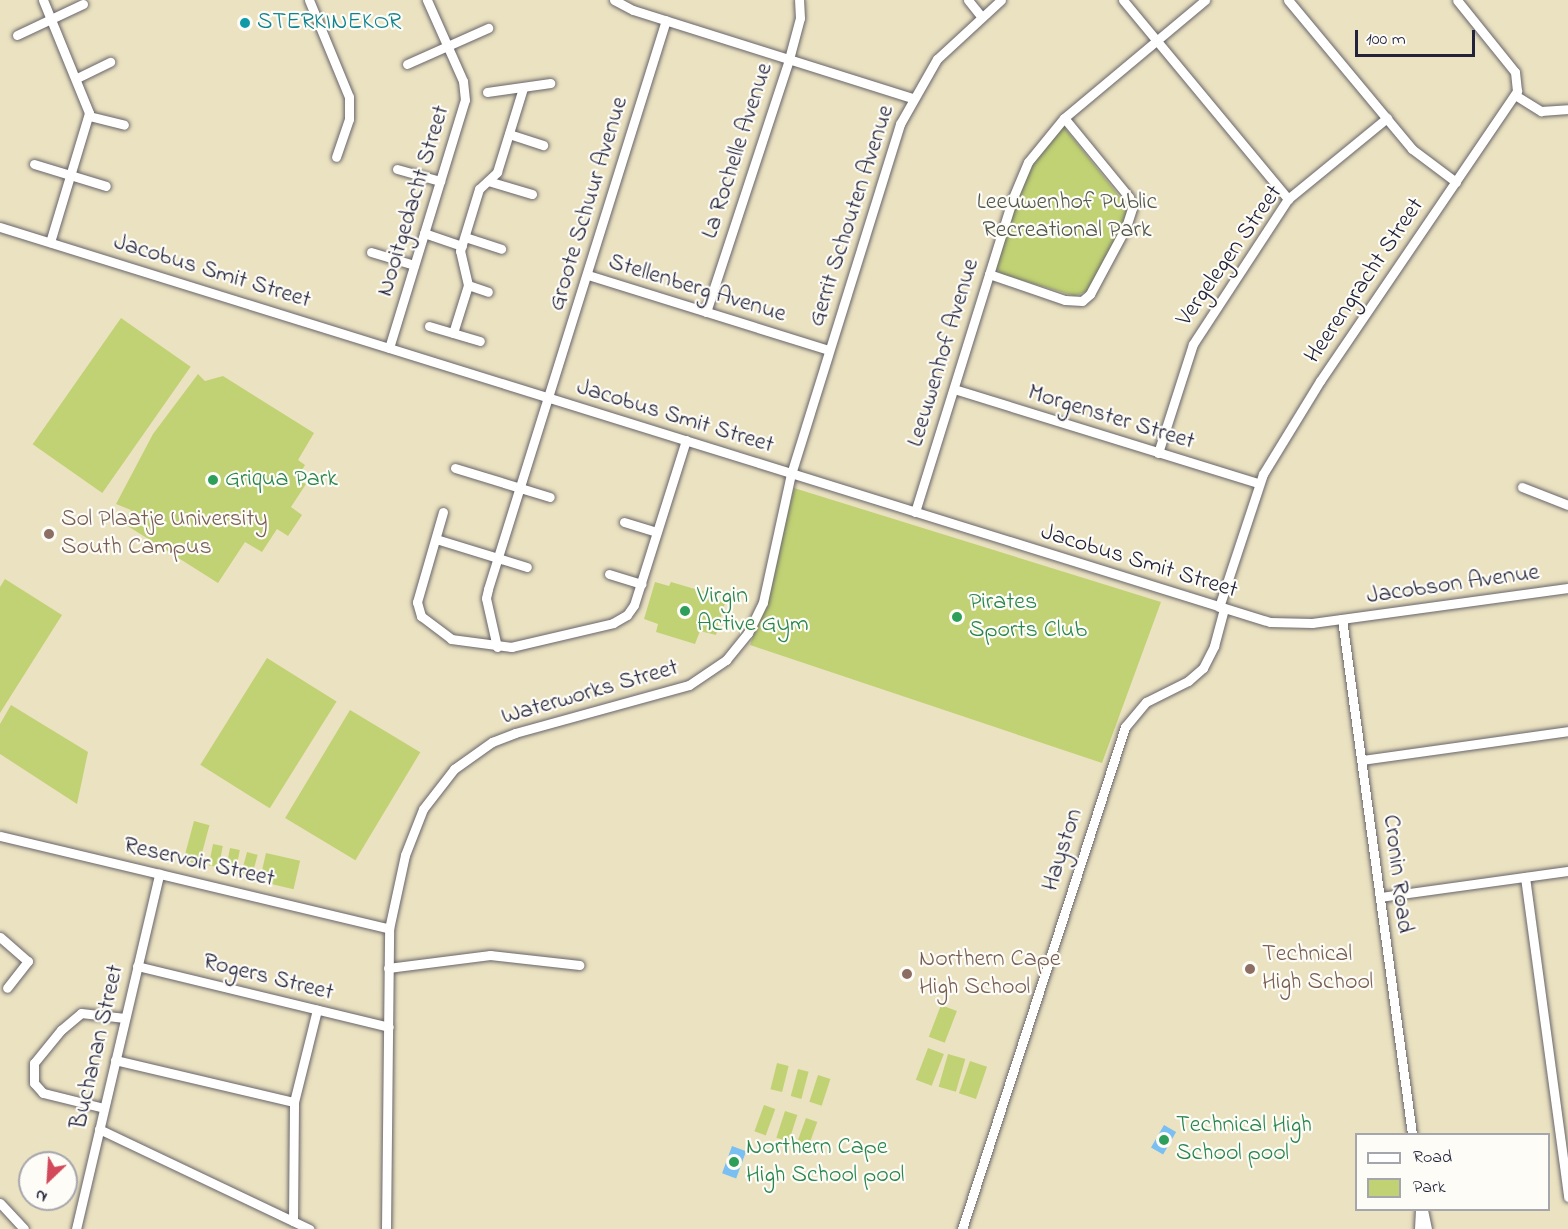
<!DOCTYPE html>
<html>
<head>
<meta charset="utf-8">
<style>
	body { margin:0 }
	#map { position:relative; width:1568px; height:1229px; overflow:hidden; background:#ebe2c1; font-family:"Indie Flower",sans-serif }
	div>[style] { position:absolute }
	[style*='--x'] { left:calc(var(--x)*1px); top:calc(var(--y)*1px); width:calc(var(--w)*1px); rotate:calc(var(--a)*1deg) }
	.green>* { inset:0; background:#c1d274; transform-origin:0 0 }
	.water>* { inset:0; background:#7abff1; transform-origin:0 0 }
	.roads { filter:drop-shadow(0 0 2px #68656a) drop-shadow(0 0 2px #68656a) }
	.minor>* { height:9px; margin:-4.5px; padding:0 4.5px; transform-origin:4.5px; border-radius:4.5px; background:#fff }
	.dots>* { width:16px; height:16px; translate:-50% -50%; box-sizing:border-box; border:3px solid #fdfcf7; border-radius:50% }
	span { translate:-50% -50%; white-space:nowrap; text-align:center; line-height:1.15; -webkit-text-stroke:4.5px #fdfcf7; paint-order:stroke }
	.culture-label { font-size:24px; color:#0d838f }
	.left { translate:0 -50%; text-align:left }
	.street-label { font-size:24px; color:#22223b }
	.park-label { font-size:24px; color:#52574c }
	.leisure-label { font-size:24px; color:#27864d }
	.education-label { font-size:24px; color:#785e54 }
	.legend { position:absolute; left:1355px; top:1133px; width:195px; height:78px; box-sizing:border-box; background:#fdfcf7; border:2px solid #a5a5ac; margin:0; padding:8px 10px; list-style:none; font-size:18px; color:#22223b }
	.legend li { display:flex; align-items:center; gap:12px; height:30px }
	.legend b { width:30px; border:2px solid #a5a5ac }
	.north { position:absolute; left:18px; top:1151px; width:60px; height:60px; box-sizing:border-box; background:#fdfcf7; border:2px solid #a5a5ac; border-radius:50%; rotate:205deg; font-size:16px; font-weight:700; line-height:24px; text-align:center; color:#22223b }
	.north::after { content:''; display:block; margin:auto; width:21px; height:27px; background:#d1495b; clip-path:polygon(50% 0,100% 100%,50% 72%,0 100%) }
	.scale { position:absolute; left:1355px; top:30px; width:120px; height:27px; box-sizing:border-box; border:3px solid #22223b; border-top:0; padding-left:8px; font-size:18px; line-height:21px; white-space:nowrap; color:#22223b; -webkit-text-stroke:4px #fdfcf7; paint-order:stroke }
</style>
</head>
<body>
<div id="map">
	<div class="green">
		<i style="clip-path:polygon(1063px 126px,1128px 207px,1122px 228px,1089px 290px,1075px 296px,1001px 274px,996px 267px,1025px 179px,1035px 159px)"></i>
		<i style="left:121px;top:318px;width:85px;height:154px;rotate:35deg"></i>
		<i style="clip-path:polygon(198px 374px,205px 381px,223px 376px,314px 433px,298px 460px,305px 465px,297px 478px,306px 484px,291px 507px,302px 515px,288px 536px,277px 529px,262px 552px,245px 542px,218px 583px,123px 523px,131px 510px,116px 504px,153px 434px)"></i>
		<i style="clip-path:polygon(794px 488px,1161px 602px,1102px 763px,750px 645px,770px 587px)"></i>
		<i style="clip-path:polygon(5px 579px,62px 615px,0 713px,0 587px)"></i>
		<i style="clip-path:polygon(655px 582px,669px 586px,671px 582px,712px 594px,711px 599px,725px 603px,716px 635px,700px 631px,695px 644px,656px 632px,658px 624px,644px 619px)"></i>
		<i style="left:267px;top:658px;width:82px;height:126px;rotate:32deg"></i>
		<i style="clip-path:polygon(11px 705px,88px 752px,77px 804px,0 754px,0 724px)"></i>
		<i style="left:350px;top:710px;width:82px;height:126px;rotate:31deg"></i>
		<i style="left:194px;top:821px;width:16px;height:43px;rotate:15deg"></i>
		<i style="left:213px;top:844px;width:10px;height:22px;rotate:11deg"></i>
		<i style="left:230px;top:848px;width:10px;height:22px;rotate:11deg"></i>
		<i style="left:247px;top:852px;width:11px;height:22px;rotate:15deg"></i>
		<i style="left:266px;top:853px;width:35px;height:29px;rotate:13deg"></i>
		<i style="left:941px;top:1005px;width:17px;height:34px;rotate:21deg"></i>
		<i style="left:928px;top:1048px;width:17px;height:34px;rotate:21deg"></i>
		<i style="left:948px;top:1054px;width:18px;height:34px;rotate:16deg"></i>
		<i style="left:970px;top:1061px;width:18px;height:34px;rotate:19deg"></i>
		<i style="left:777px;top:1063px;width:12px;height:27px;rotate:14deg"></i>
		<i style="left:798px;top:1069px;width:11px;height:28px;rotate:15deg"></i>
		<i style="left:818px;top:1075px;width:13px;height:28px;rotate:18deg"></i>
		<i style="left:764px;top:1105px;width:12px;height:28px;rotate:20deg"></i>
		<i style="left:785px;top:1111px;width:13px;height:28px;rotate:18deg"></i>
		<i style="left:806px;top:1118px;width:12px;height:28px;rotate:20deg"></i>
	</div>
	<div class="water">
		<i style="left:1164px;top:1125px;width:14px;height:26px;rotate:30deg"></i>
		<i style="left:732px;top:1146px;width:15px;height:29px;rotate:20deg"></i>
	</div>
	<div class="roads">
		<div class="minor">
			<i style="--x:43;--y:0;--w:122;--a:67.8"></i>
			<i style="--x:89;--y:113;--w:135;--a:106.8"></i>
			<i style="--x:309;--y:0;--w:105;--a:67.6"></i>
			<i style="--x:349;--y:97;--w:22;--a:90"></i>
			<i style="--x:349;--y:119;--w:40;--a:108.9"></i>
			<i style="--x:614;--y:0;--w:21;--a:28"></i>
			<i style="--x:633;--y:10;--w:293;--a:17.5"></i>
			<i style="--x:968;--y:0;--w:21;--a:51"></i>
			<i style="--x:1123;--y:0;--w:259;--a:50.3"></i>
			<i style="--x:1288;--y:0;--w:194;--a:50.2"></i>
			<i style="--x:1412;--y:149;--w:55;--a:36.9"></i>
			<i style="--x:17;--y:35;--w:73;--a:-25.2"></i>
			<i style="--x:407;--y:64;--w:89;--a:-24"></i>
			<i style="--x:77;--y:78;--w:37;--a:-26"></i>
			<i style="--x:487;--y:92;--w:64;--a:-8.1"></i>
			<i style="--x:1515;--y:95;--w:31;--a:32"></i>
			<i style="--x:1541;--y:111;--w:27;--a:-4"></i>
			<i style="--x:89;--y:116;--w:36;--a:14"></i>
			<i style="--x:509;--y:134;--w:36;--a:18"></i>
			<i style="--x:34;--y:164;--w:75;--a:17"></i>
			<i style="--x:397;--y:169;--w:45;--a:15.6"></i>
			<i style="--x:488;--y:181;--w:46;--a:16.5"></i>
			<i style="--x:0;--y:227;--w:1330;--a:17.28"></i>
			<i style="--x:1270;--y:622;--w:42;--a:1.4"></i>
			<i style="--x:1312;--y:623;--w:258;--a:-7.8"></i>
			<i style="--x:424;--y:233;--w:40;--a:18.9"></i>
			<i style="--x:465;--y:237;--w:38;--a:18"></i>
			<i style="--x:371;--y:252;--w:45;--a:16.8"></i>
			<i style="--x:989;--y:274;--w:80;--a:18.9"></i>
			<i style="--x:1065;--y:300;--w:17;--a:3"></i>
			<i style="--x:1082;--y:301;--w:11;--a:-41"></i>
			<i style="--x:1090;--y:294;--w:76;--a:-61.8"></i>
			<i style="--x:1126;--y:227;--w:20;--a:-72"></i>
			<i style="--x:1132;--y:208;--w:11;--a:-105"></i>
			<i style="--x:1129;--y:197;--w:102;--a:-129.4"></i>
			<i style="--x:588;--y:275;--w:252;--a:17.3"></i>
			<i style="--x:468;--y:285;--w:21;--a:19"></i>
			<i style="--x:706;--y:312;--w:266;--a:-71.8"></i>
			<i style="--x:789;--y:59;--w:42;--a:-75"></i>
			<i style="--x:800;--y:18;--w:18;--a:-93"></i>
			<i style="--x:429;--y:326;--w:53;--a:16.4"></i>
			<i style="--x:453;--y:333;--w:50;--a:-72.6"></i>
			<i style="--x:468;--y:285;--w:35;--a:-103"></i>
			<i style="--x:460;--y:251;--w:65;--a:-73"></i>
			<i style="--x:479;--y:189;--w:25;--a:-43"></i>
			<i style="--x:497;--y:172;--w:88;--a:-72.8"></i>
			<i style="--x:389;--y:348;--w:259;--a:-73"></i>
			<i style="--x:465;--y:100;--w:19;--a:-96"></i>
			<i style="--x:463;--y:81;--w:89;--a:-114"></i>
			<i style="--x:954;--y:389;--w:318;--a:17.2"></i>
			<i style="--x:1158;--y:453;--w:114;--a:-72.2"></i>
			<i style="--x:1193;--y:344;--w:173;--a:-56.8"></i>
			<i style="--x:1288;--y:199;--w:128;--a:-39.3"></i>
			<i style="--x:455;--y:468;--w:99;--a:17"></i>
			<i style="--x:1522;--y:487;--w:49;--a:21.4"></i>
			<i style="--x:443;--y:512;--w:94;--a:106.1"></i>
			<i style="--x:417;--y:602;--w:15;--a:74"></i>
			<i style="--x:421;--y:616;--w:38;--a:37"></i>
			<i style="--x:451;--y:639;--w:61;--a:7.6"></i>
			<i style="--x:511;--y:647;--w:105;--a:-13.2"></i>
			<i style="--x:613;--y:623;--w:16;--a:-30"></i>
			<i style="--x:627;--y:615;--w:12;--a:-55"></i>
			<i style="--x:634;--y:605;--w:173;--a:-72.5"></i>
			<i style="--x:915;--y:512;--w:327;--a:-72.7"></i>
			<i style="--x:1012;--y:200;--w:41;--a:-67.2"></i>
			<i style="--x:1028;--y:162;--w:57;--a:-50.7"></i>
			<i style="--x:1064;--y:118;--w:184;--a:-39.9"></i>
			<i style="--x:624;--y:522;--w:34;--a:17"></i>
			<i style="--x:436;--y:539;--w:95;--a:17.1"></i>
			<i style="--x:609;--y:574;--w:34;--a:17"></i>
			<i style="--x:1219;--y:607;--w:140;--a:-71.7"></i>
			<i style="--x:1263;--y:474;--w:109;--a:-58.5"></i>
			<i style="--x:1320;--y:381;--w:351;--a:-55.8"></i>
			<i style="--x:1517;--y:91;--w:19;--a:-96"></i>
			<i style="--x:1515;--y:72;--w:92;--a:-128.9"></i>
			<i style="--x:1342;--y:619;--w:520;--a:82.26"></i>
			<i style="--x:497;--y:647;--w:50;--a:-102.7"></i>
			<i style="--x:486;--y:598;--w:9;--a:-77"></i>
			<i style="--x:488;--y:589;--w:596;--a:-72.63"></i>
			<i style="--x:1362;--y:760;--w:208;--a:-8"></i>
			<i style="--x:0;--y:836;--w:400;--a:13.4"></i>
			<i style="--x:1525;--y:877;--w:323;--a:82.3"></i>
			<i style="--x:1380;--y:897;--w:190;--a:-7.9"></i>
			<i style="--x:0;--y:937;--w:37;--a:41"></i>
			<i style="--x:28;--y:961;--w:34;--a:128"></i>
			<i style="--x:137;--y:966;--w:259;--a:13.6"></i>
			<i style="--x:388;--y:968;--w:103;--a:-7.3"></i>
			<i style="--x:490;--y:955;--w:90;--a:6.4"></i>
			<i style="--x:115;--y:1060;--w:184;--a:13.2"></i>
			<i style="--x:104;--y:1108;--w:63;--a:-166.2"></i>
			<i style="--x:43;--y:1093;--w:13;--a:-132"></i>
			<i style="--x:34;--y:1083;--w:20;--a:-90"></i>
			<i style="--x:34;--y:1063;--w:43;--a:-50.7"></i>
			<i style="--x:61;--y:1030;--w:26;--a:-40"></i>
			<i style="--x:81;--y:1013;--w:44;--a:6.5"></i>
			<i style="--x:99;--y:1129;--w:233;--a:25.4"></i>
			<i style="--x:0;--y:1203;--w:35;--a:47"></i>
			<i style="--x:1423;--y:1210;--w:19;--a:78"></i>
			<i style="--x:293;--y:1221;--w:119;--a:-89.5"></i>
			<i style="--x:294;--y:1102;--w:95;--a:-76"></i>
			<i style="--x:76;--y:1229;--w:365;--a:-76.8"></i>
			<i style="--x:386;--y:1229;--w:300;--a:-89.4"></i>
			<i style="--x:389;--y:929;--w:76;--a:-77.8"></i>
			<i style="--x:405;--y:855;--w:49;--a:-68.6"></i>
			<i style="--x:423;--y:809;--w:51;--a:-52.2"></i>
			<i style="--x:454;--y:769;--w:47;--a:-35.4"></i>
			<i style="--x:492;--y:742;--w:25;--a:-21"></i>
			<i style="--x:515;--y:733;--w:180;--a:-15.4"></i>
			<i style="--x:689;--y:685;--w:45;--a:-34"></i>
			<i style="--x:726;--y:660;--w:35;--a:-51"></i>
			<i style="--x:748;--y:633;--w:34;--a:-64"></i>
			<i style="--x:763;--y:602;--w:131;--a:-77.7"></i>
			<i style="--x:791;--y:474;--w:367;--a:-72.7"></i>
			<i style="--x:900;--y:124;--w:75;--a:-60.4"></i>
			<i style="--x:937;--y:59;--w:87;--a:-42.7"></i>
			<i style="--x:962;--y:1229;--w:528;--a:-72.01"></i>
			<i style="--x:1125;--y:727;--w:33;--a:-50"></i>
			<i style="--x:1146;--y:702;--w:47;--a:-26.6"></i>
			<i style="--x:1188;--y:681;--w:20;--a:-41"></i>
			<i style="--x:1203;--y:668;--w:25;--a:-63"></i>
			<i style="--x:1214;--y:646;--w:39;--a:-75"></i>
			<i style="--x:1419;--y:1229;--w:19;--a:-87"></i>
		</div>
	</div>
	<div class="dots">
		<i style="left:245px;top:23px;background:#0f9aa8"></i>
		<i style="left:213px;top:480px;background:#2e9e5b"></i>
		<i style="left:49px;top:534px;background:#8d6e63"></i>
		<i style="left:685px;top:611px;background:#2e9e5b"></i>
		<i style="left:957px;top:617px;background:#2e9e5b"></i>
		<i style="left:1250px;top:969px;background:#8d6e63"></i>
		<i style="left:907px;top:974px;background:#8d6e63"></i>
		<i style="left:1164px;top:1140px;background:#2e9e5b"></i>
		<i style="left:734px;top:1162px;background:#2e9e5b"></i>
	</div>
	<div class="culture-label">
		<span class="left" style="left:257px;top:23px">STERKINEKOR</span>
	</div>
	<div class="street-label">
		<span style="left:738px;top:151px;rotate:-72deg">La Rochelle Avenue</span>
		<span style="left:414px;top:201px;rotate:-73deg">Nooitgedacht Street</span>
		<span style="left:589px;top:204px;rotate:-73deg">Groote Schuur Avenue</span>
		<span style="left:852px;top:216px;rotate:-72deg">Gerrit Schouten Avenue</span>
		<span style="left:1230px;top:256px;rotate:-55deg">Vergelegen Street</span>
		<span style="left:212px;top:272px;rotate:17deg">Jacobus Smit Street</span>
		<span style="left:1365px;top:281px;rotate:-56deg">Heerengracht Street</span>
		<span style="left:697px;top:289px;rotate:17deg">Stellenberg Avenue</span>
		<span style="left:944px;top:353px;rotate:-73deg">Leeuwenhof Avenue</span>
		<span style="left:675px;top:417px;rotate:17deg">Jacobus Smit Street</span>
		<span style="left:1111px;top:418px;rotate:17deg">Morgenster Street</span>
		<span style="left:1139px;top:562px;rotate:17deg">Jacobus Smit Street</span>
		<span style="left:1453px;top:585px;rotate:-8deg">Jacobson Avenue</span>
		<span style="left:590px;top:693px;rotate:-16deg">Waterworks Street</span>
		<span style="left:1063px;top:850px;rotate:-72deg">Hayston</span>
		<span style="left:199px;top:863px;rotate:13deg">Reservoir Street</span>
		<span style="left:1397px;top:874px;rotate:83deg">Cronin Road</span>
		<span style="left:268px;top:978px;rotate:14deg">Rogers Street</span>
		<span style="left:98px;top:1047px;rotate:-77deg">Buchanan Street</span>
	</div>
	<div class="park-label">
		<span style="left:1067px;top:217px">Leeuwenhof Public<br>Recreational Park</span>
	</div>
	<div class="leisure-label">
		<span class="left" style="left:225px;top:480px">Griqua Park</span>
		<span class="left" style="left:697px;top:611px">Virgin<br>Active Gym</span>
		<span class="left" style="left:969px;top:617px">Pirates<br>Sports Club</span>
		<span class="left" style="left:1176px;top:1140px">Technical High<br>School pool</span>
		<span class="left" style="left:746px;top:1162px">Northern Cape<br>High School pool</span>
	</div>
	<div class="education-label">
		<span class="left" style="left:61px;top:534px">Sol Plaatje University<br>South Campus</span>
		<span class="left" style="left:1262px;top:969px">Technical<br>High School</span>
		<span class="left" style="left:919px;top:974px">Northern Cape<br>High School</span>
	</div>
	<ul class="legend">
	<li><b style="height:8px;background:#fff"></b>Road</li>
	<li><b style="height:16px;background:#c1d274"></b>Park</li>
	</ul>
	<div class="north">N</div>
	<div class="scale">100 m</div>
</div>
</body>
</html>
